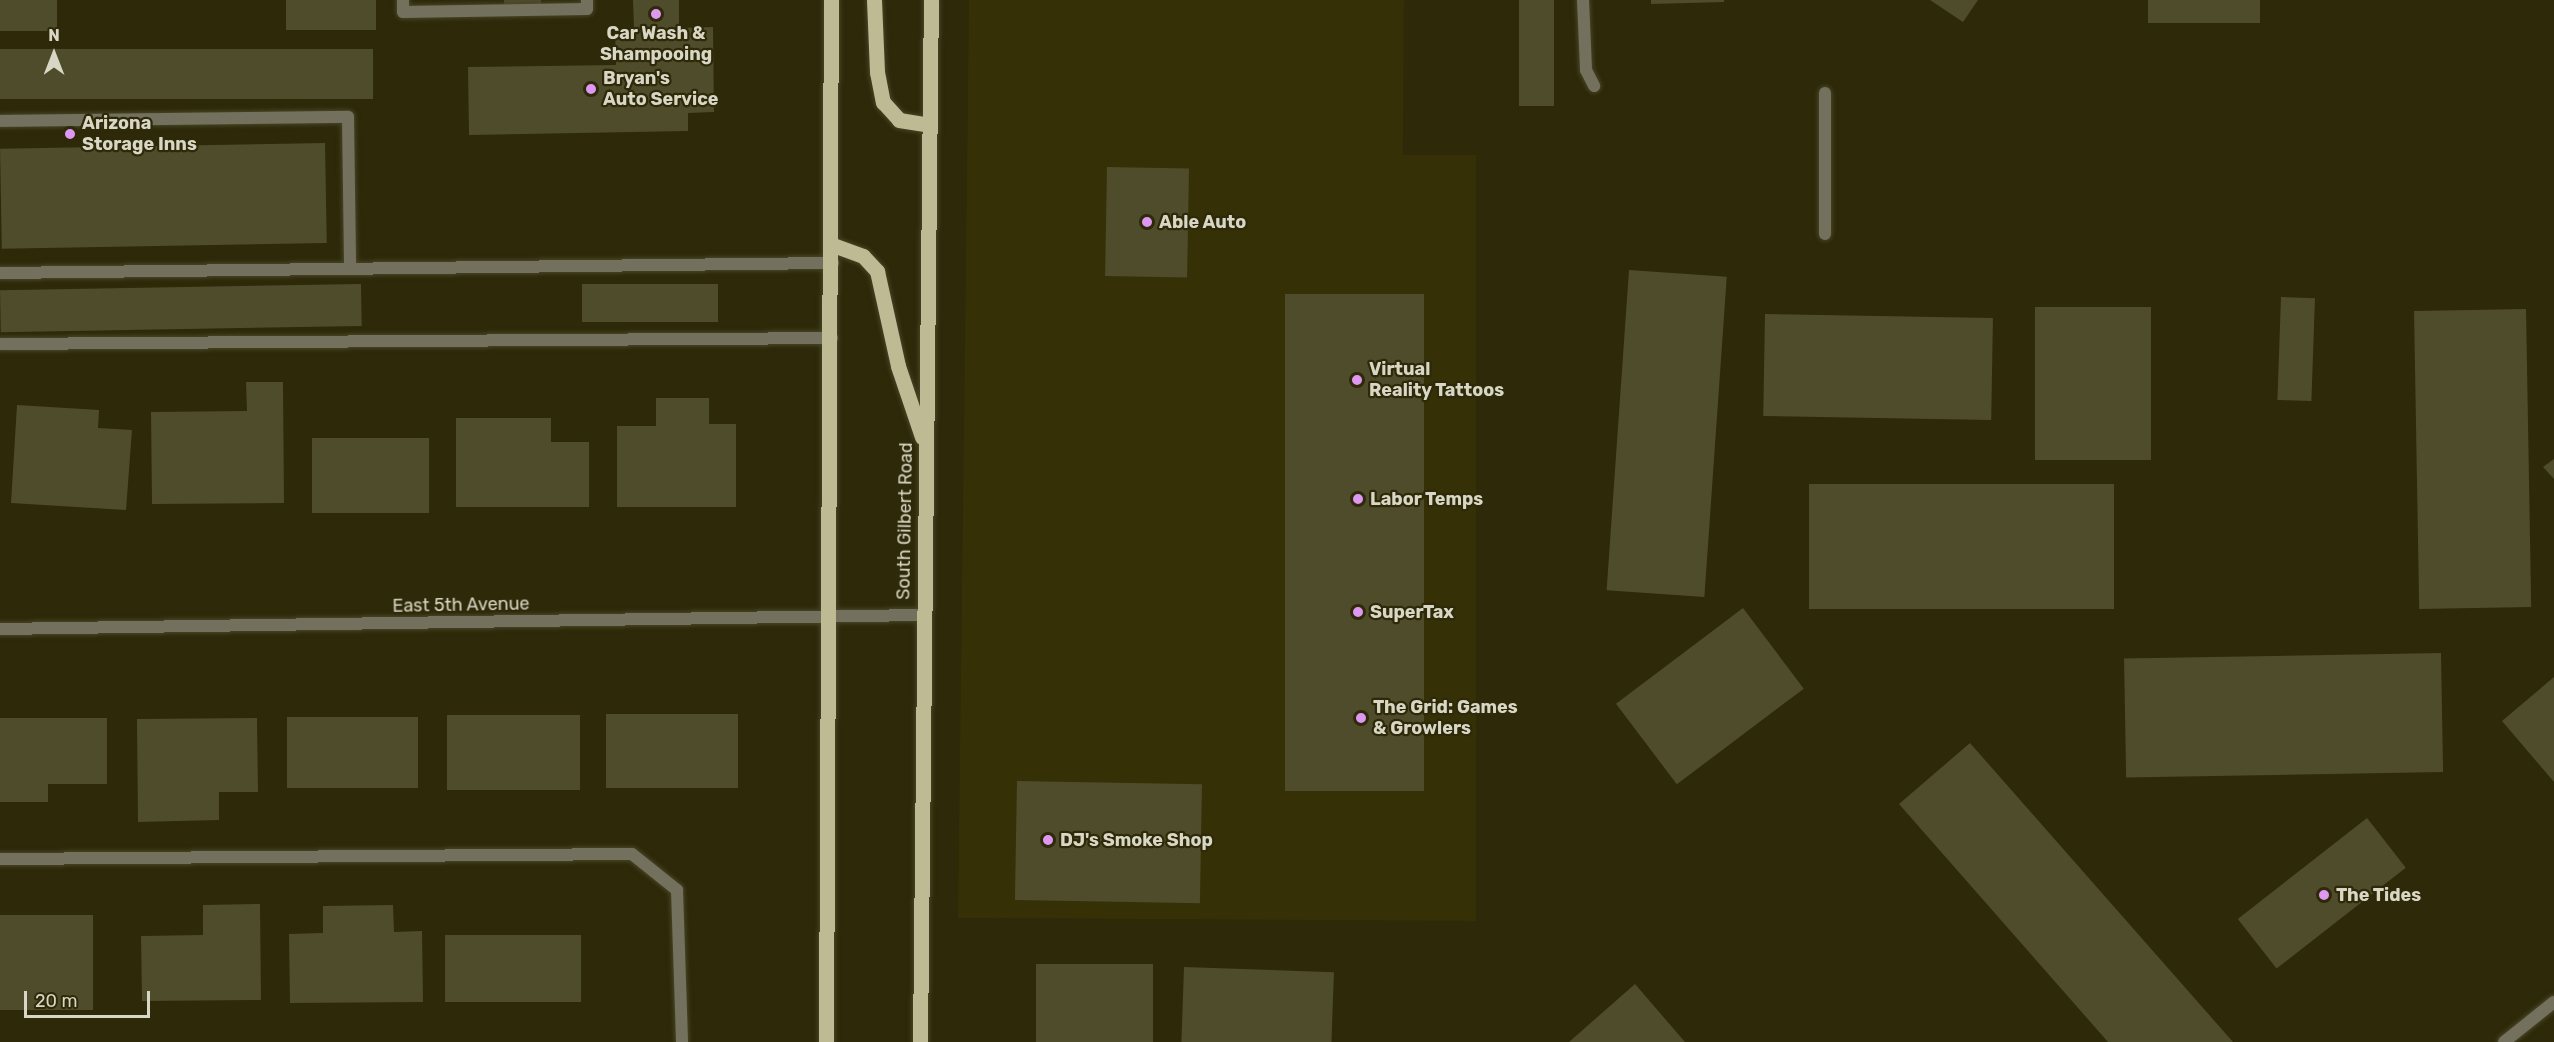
<!DOCTYPE html>
<html>
<head>
<meta charset="utf-8">
<style>
	body { margin:0 }
	#map { position:relative; width:2554px; height:1042px; overflow:hidden; background:#2d2909; font-family:Rubik,sans-serif }
	div>[style] { position:absolute }
	[style*='--x'] { left:calc(var(--x)*1px); top:calc(var(--y)*1px); width:calc(var(--w)*1px); rotate:calc(var(--a)*1deg) }
	.built>* { inset:0; background:#353006 }
	.building>* { inset:0; background:#4f4c2c; transform-origin:0 0 }
	.roads { filter:drop-shadow(0 0 2px #484527) drop-shadow(0 0 2px #484527) }
	.service>* { height:12px; margin:-6px; padding:0 6px; transform-origin:6px; border-radius:6px; background:#73715e }
	.minor>* { height:12px; margin:-6px; padding:0 6px; transform-origin:6px; border-radius:6px; background:#73715e }
	.primary>* { height:15px; margin:-7.5px; padding:0 7.5px; transform-origin:7.5px; border-radius:7.5px; background:#beba93 }
	.dots>* { width:16px; height:16px; translate:-50% -50%; box-sizing:border-box; border:3px solid #2d2909; border-radius:50% }
	span { translate:-50% -50%; white-space:nowrap; text-align:center; line-height:1.15; -webkit-text-stroke:4.5px #2d2909; paint-order:stroke }
	.poi-label { font-size:18px; color:#d8d6c4; font-weight:700 }
	.left { translate:0 -50%; text-align:left }
	.street-label { font-size:18px; color:#d8d6c4 }
	.north { position:absolute; left:24px; top:24px; width:60px; height:60px; -webkit-text-stroke:4px #2d2909; paint-order:stroke; rotate:0deg; font-size:16px; font-weight:700; line-height:24px; text-align:center; color:#d8d6c4 }
	.north::after { content:''; display:block; margin:auto; width:21px; height:27px; background:#d8d6c4; clip-path:polygon(50% 0,100% 100%,50% 72%,0 100%) }
	.scale { position:absolute; left:24px; top:991px; width:126px; height:27px; box-sizing:border-box; border:3px solid #d8d6c4; border-top:0; padding-left:8px; font-size:18px; line-height:21px; white-space:nowrap; color:#d8d6c4; -webkit-text-stroke:4px #2d2909; paint-order:stroke }
</style>
</head>
<body>
<div id="map">
	<div class="built">
		<i style="clip-path:polygon(969px 0,1404px 0,1403px 155px,1476px 155px,1476px 921px,958px 918px)"></i>
	</div>
	<div class="building">
		<i style="left:0;top:0;width:57px;height:31px"></i>
		<i style="left:286px;top:0;width:90px;height:30px"></i>
		<i style="left:504px;top:0;width:37px;height:4px"></i>
		<i style="clip-path:polygon(633px 0,679px 0,679px 28px,713px 27px,714px 112px,688px 113px,688px 131px,469px 135px,468px 67px,616px 65px,615px 29px,634px 29px)"></i>
		<i style="left:1519px;top:0;width:35px;height:106px"></i>
		<i style="clip-path:polygon(1651px 0,1724px 0,1724px 2px,1651px 4px)"></i>
		<i style="clip-path:polygon(1930px 0,1978px 0,1963px 22px)"></i>
		<i style="left:2148px;top:0;width:112px;height:23px"></i>
		<i style="left:373px;top:49px;width:50px;height:373px;rotate:90deg"></i>
		<i style="left:325px;top:143px;width:100px;height:325px;rotate:89deg"></i>
		<i style="left:1107px;top:167px;width:82px;height:109px;rotate:1deg"></i>
		<i style="left:1629px;top:270px;width:98px;height:321px;rotate:4deg"></i>
		<i style="left:361px;top:284px;width:42px;height:361px;rotate:89deg"></i>
		<i style="left:718px;top:284px;width:38px;height:136px;rotate:90deg"></i>
		<i style="left:1424px;top:294px;width:497px;height:139px;rotate:90deg"></i>
		<i style="left:2281px;top:297px;width:34px;height:103px;rotate:2deg"></i>
		<i style="left:2035px;top:307px;width:116px;height:153px"></i>
		<i style="left:2526px;top:309px;width:298px;height:112px;rotate:89deg"></i>
		<i style="left:1765px;top:314px;width:228px;height:102px;rotate:1deg"></i>
		<i style="clip-path:polygon(246px 382px,283px 382px,284px 503px,152px 504px,151px 412px,247px 411px)"></i>
		<i style="clip-path:polygon(656px 398px,709px 398px,709px 424px,736px 424px,736px 507px,617px 507px,617px 426px,656px 426px)"></i>
		<i style="clip-path:polygon(17px 405px,99px 410px,98px 428px,132px 430px,126px 510px,11px 503px)"></i>
		<i style="clip-path:polygon(456px 418px,551px 418px,551px 442px,589px 442px,589px 507px,456px 507px)"></i>
		<i style="left:312px;top:438px;width:117px;height:75px"></i>
		<i style="clip-path:polygon(2554px 459px,2554px 479px,2543px 467px)"></i>
		<i style="left:1809px;top:484px;width:305px;height:125px"></i>
		<i style="left:1743px;top:608px;width:101px;height:159px;rotate:53deg"></i>
		<i style="left:2441px;top:653px;width:119px;height:317px;rotate:89deg"></i>
		<i style="clip-path:polygon(2554px 677px,2554px 782px,2502px 721px)"></i>
		<i style="left:738px;top:714px;width:74px;height:132px;rotate:90deg"></i>
		<i style="left:447px;top:715px;width:133px;height:75px"></i>
		<i style="left:287px;top:717px;width:131px;height:71px"></i>
		<i style="clip-path:polygon(0 718px,107px 718px,107px 784px,48px 784px,48px 802px,0 802px)"></i>
		<i style="clip-path:polygon(257px 718px,258px 792px,219px 792px,219px 820px,138px 822px,137px 719px)"></i>
		<i style="clip-path:polygon(1970px 743px,2233px 1042px,2108px 1042px,1899px 804px)"></i>
		<i style="left:1017px;top:781px;width:185px;height:119px;rotate:1deg"></i>
		<i style="left:2367px;top:818px;width:63px;height:164px;rotate:52deg"></i>
		<i style="clip-path:polygon(260px 904px,261px 1000px,142px 1001px,141px 936px,203px 935px,203px 905px)"></i>
		<i style="clip-path:polygon(393px 905px,394px 932px,422px 931px,423px 1002px,290px 1003px,289px 934px,323px 933px,323px 906px)"></i>
		<i style="left:0;top:915px;width:93px;height:95px"></i>
		<i style="left:445px;top:935px;width:136px;height:67px"></i>
		<i style="left:1036px;top:964px;width:117px;height:78px"></i>
		<i style="left:1184px;top:967px;width:150px;height:75px;rotate:2deg"></i>
		<i style="clip-path:polygon(1635px 984px,1685px 1042px,1569px 1042px)"></i>
	</div>
	<div class="roads">
		<div class="service">
			<i style="--x:403;--y:0;--w:12;--a:90"></i>
			<i style="--x:403;--y:12;--w:184;--a:-0.9"></i>
			<i style="--x:587;--y:9;--w:9;--a:-90"></i>
			<i style="--x:1583;--y:0;--w:70;--a:87.5"></i>
			<i style="--x:1586;--y:70;--w:18;--a:63"></i>
			<i style="--x:1825;--y:93;--w:141;--a:90"></i>
			<i style="--x:0;--y:121;--w:348;--a:-0.7"></i>
			<i style="--x:348;--y:117;--w:152;--a:89.2"></i>
			<i style="--x:0;--y:273;--w:833;--a:-0.69"></i>
			<i style="--x:0;--y:344;--w:832;--a:-0.41"></i>
			<i style="--x:0;--y:859;--w:632;--a:-0.45"></i>
			<i style="--x:632;--y:854;--w:58;--a:38.7"></i>
			<i style="--x:677;--y:890;--w:152;--a:88.1"></i>
		</div>
		<div class="minor">
			<i style="--x:0;--y:629;--w:922;--a:-0.87"></i>
			<i style="--x:2504;--y:1042;--w:64;--a:-38.7"></i>
		</div>
		<div class="primary">
			<i style="--x:874;--y:0;--w:72;--a:87.6"></i>
			<i style="--x:877;--y:72;--w:31;--a:79"></i>
			<i style="--x:883;--y:102;--w:24;--a:48"></i>
			<i style="--x:899;--y:120;--w:31;--a:9"></i>
			<i style="--x:833;--y:245;--w:32;--a:20"></i>
			<i style="--x:863;--y:256;--w:21;--a:47"></i>
			<i style="--x:877;--y:271;--w:97;--a:77.5"></i>
			<i style="--x:898;--y:366;--w:75;--a:71.3"></i>
			<i style="--x:826;--y:1042;--w:1042;--a:-89.73"></i>
			<i style="--x:920;--y:1042;--w:1042;--a:-89.4"></i>
		</div>
	</div>
	<div class="dots">
		<i style="left:656px;top:14px;background:#de98f2"></i>
		<i style="left:591px;top:89px;background:#de98f2"></i>
		<i style="left:70px;top:134px;background:#de98f2"></i>
		<i style="left:1147px;top:222px;background:#de98f2"></i>
		<i style="left:1357px;top:380px;background:#de98f2"></i>
		<i style="left:1358px;top:499px;background:#de98f2"></i>
		<i style="left:1358px;top:612px;background:#de98f2"></i>
		<i style="left:1361px;top:718px;background:#de98f2"></i>
		<i style="left:1048px;top:840px;background:#de98f2"></i>
		<i style="left:2324px;top:895px;background:#de98f2"></i>
	</div>
	<div class="poi-label">
		<span style="left:656px;top:44px">Car Wash &amp;<br>Shampooing</span>
		<span class="left" style="left:603px;top:89px">Bryan's<br>Auto Service</span>
		<span class="left" style="left:82px;top:134px">Arizona<br>Storage Inns</span>
		<span class="left" style="left:1159px;top:222px">Able Auto</span>
		<span class="left" style="left:1369px;top:380px">Virtual<br>Reality Tattoos</span>
		<span class="left" style="left:1370px;top:499px">Labor Temps</span>
		<span class="left" style="left:1370px;top:612px">SuperTax</span>
		<span class="left" style="left:1373px;top:718px">The Grid: Games<br>&amp; Growlers</span>
		<span class="left" style="left:1060px;top:840px">DJ's Smoke Shop</span>
		<span class="left" style="left:2336px;top:895px">The Tides</span>
	</div>
	<div class="street-label">
		<span style="left:905px;top:521px;rotate:-89deg">South Gilbert Road</span>
		<span style="left:461px;top:605px;rotate:-1deg">East 5th Avenue</span>
	</div>
	<div class="north">N</div>
	<div class="scale">20 m</div>
</div>
</body>
</html>
